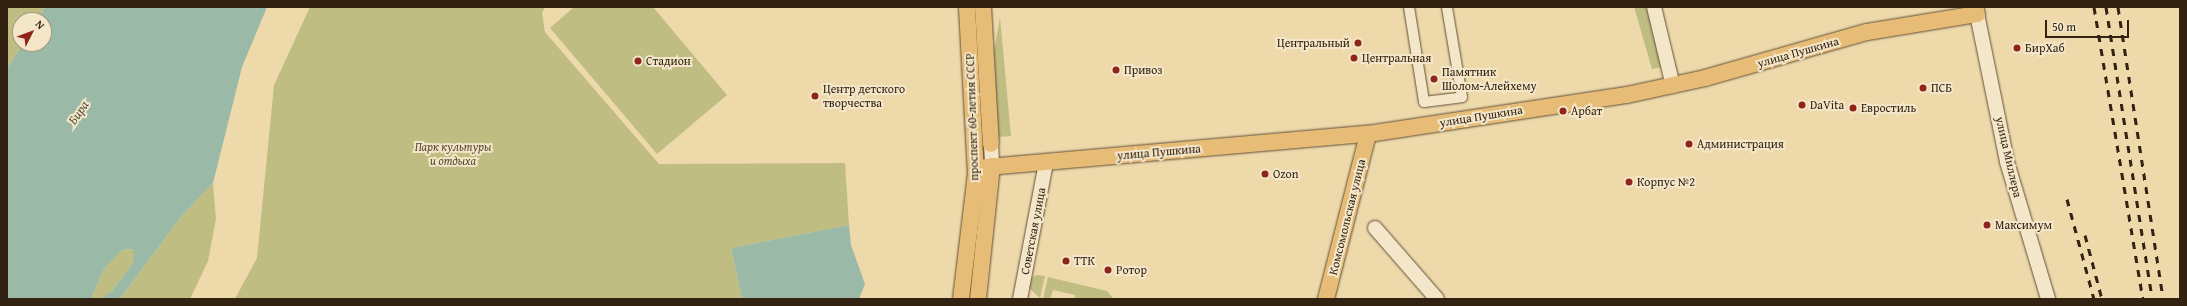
<!DOCTYPE html>
<html>
<head>
<meta charset="utf-8">
<style>
	body { margin:0 }
	#map { position:relative; width:2187px; height:306px; overflow:hidden; background:#eed9ab; font-family:"Gentium Book Plus",serif }
	div>[style] { position:absolute }
	[style*='--x'] { left:calc(var(--x)*1px); top:calc(var(--y)*1px); width:calc(var(--w)*1px); rotate:calc(var(--a)*1deg) }
	.green>* { inset:0; background:#c0bd83 }
	.water>* { inset:0; background:#9abaa7 }
	.roads { filter:drop-shadow(0 0 1px #615038) drop-shadow(0 0 1px #615038) }
	.street>* { height:10px; margin:-5px; padding:0 5px; transform-origin:5px; border-radius:5px; background:#f4e6c8 }
	.secondary>* { height:14px; margin:-7px; padding:0 7px; transform-origin:7px; border-radius:7px; background:#f4e6c8 }
	.primary>* { height:16px; margin:-8px; padding:0 8px; transform-origin:8px; border-radius:8px; background:#e7bc76 }
	.rail>* { height:3px; margin-top:-1.5px; transform-origin:0; background:repeating-linear-gradient(90deg,#322212 0 7px,transparent 0 14px) }
	.dots>* { width:11px; height:11px; translate:-50% -50%; box-sizing:border-box; border:2px solid #f4e6c8; border-radius:50% }
	span { translate:-50% -50%; white-space:nowrap; text-align:center; line-height:1.15; -webkit-text-stroke:4px #f4e6c8; paint-order:stroke }
	.poi-label { font-size:12px; color:#322212 }
	.right { translate:-100% -50%; text-align:right }
	.left { translate:0 -50%; text-align:left }
	.street-label { font-size:12px; color:#322212 }
	.park-label { font-size:12px; color:#56492e; font-style:italic }
	.water-label { font-size:13px; color:#51503f; font-style:italic }
	.frame { position:absolute; inset:0; border:8px solid #322212; pointer-events:none }
	.north { position:absolute; left:12px; top:12px; width:40px; height:40px; box-sizing:border-box; background:#f4e6c8; border:1px solid #a6987f; border-radius:50%; rotate:48deg; font-size:11px; font-weight:700; line-height:16px; text-align:center; color:#322212 }
	.north::after { content:''; display:block; margin:auto; width:14px; height:18px; background:#8f2418; clip-path:polygon(50% 0,100% 100%,50% 72%,0 100%) }
	.scale { position:absolute; left:2045px; top:20px; width:84px; height:18px; box-sizing:border-box; border:2px solid #322212; border-top:0; padding-left:5px; font-size:12px; line-height:14px; white-space:nowrap; color:#322212; -webkit-text-stroke:3px #f4e6c8; paint-order:stroke }
</style>
</head>
<body>
<div id="map">
	<div class="green">
		<i style="clip-path:polygon(7px 7px,45px 7px,37px 20px,20px 20px,20px 44px,23px 44px,7px 68px)"></i>
		<i style="clip-path:polygon(310px 7px,545px 7px,542px 13px,545px 32px,659px 164px,845px 163px,849px 225px,731px 248px,742px 299px,235px 299px,257px 258px,274px 85px)"></i>
		<i style="clip-path:polygon(574px 7px,653px 7px,727px 95px,657px 154px,550px 28px)"></i>
		<i style="clip-path:polygon(1634px 7px,1646px 7px,1662px 58px,1661px 67px,1652px 69px)"></i>
		<i style="clip-path:polygon(1000px 17px,1011px 136px,997px 137px,993px 57px)"></i>
		<i style="clip-path:polygon(213px 183px,216px 219px,208px 261px,190px 299px,120px 299px,180px 218px)"></i>
		<i style="clip-path:polygon(134px 249px,134px 261px,112px 291px,100px 299px,91px 299px,104px 269px,122px 250px)"></i>
		<i style="clip-path:polygon(1037px 275px,1045px 276px,1040px 298px,1028px 287px,1030px 278px)"></i>
		<i style="clip-path:polygon(1048px 277px,1107px 291px,1114px 299px,1075px 299px,1075px 295px,1053px 290px,1050px 299px,1043px 299px)"></i>
	</div>
	<div class="water">
		<i style="clip-path:polygon(45px 7px,267px 7px,242px 67px,213px 183px,180px 218px,120px 299px,100px 299px,112px 291px,134px 261px,133px 249px,122px 250px,104px 269px,91px 299px,7px 299px,7px 68px,23px 44px,44px 44px,44px 20px,37px 20px)"></i>
		<i style="clip-path:polygon(849px 225px,851px 245px,865px 284px,859px 299px,742px 299px,731px 248px)"></i>
	</div>
	<div class="roads">
		<div class="street">
			<i style="--x:1409;--y:7;--w:96;--a:81"></i>
			<i style="--x:1424;--y:102;--w:38;--a:-7"></i>
			<i style="--x:1462;--y:97;--w:91;--a:-99.5"></i>
		</div>
		<div class="secondary">
			<i style="--x:1654;--y:7;--w:81;--a:76.5"></i>
			<i style="--x:1977;--y:14;--w:151;--a:78.5"></i>
			<i style="--x:2007;--y:162;--w:143;--a:73.3"></i>
			<i style="--x:991;--y:144;--w:22;--a:87"></i>
			<i style="--x:1375;--y:228;--w:94;--a:48.9"></i>
			<i style="--x:1020;--y:299;--w:138;--a:-79.2"></i>
		</div>
		<div class="primary">
			<i style="--x:983;--y:7;--w:137;--a:86.7"></i>
			<i style="--x:976;--y:168;--w:393;--a:-5"></i>
			<i style="--x:1368;--y:134;--w:262;--a:-8.6"></i>
			<i style="--x:1627;--y:95;--w:80;--a:-12.3"></i>
			<i style="--x:1705;--y:78;--w:168;--a:-15.9"></i>
			<i style="--x:1867;--y:32;--w:111;--a:-9.3"></i>
			<i style="--x:1977;--y:14;--w:7;--a:-106"></i>
			<i style="--x:961;--y:299;--w:126;--a:-83.2"></i>
			<i style="--x:976;--y:174;--w:167;--a:-93.1"></i>
			<i style="--x:978;--y:299;--w:134;--a:-84"></i>
			<i style="--x:1326;--y:299;--w:170;--a:-75.7"></i>
		</div>
	</div>
	<div class="rail">
		<i style="--x:2094;--y:7;--w:296;--a:80.5"></i>
		<i style="--x:2106;--y:7;--w:296;--a:81"></i>
		<i style="--x:2118;--y:7;--w:295;--a:81.2"></i>
		<i style="--x:2067;--y:199;--w:104;--a:74.9"></i>
		<i style="--x:2085;--y:235;--w:66;--a:75.1"></i>
	</div>
	<div class="dots">
		<i style="left:1358px;top:43px;background:#8f2418"></i>
		<i style="left:2017px;top:48px;background:#8f2418"></i>
		<i style="left:1354px;top:58px;background:#8f2418"></i>
		<i style="left:638px;top:61px;background:#8f2418"></i>
		<i style="left:1116px;top:70px;background:#8f2418"></i>
		<i style="left:1434px;top:79px;background:#8f2418"></i>
		<i style="left:1923px;top:88px;background:#8f2418"></i>
		<i style="left:815px;top:96px;background:#8f2418"></i>
		<i style="left:1802px;top:105px;background:#8f2418"></i>
		<i style="left:1853px;top:108px;background:#8f2418"></i>
		<i style="left:1563px;top:111px;background:#8f2418"></i>
		<i style="left:1689px;top:144px;background:#8f2418"></i>
		<i style="left:1265px;top:174px;background:#8f2418"></i>
		<i style="left:1629px;top:182px;background:#8f2418"></i>
		<i style="left:1987px;top:225px;background:#8f2418"></i>
		<i style="left:1066px;top:261px;background:#8f2418"></i>
		<i style="left:1108px;top:270px;background:#8f2418"></i>
	</div>
	<div class="poi-label">
		<span class="right" style="left:1350px;top:43px">Центральный</span>
		<span class="left" style="left:2025px;top:48px">БирХаб</span>
		<span class="left" style="left:1362px;top:58px">Центральная</span>
		<span class="left" style="left:646px;top:61px">Стадион</span>
		<span class="left" style="left:1124px;top:70px">Привоз</span>
		<span class="left" style="left:1442px;top:79px">Памятник<br>Шолом-Алейхему</span>
		<span class="left" style="left:1931px;top:88px">ПСБ</span>
		<span class="left" style="left:823px;top:96px">Центр детского<br>творчества</span>
		<span class="left" style="left:1810px;top:105px">DaVita</span>
		<span class="left" style="left:1861px;top:108px">Евростиль</span>
		<span class="left" style="left:1571px;top:111px">Арбат</span>
		<span class="left" style="left:1697px;top:144px">Администрация</span>
		<span class="left" style="left:1273px;top:174px">Ozon</span>
		<span class="left" style="left:1637px;top:182px">Корпус №2</span>
		<span class="left" style="left:1995px;top:225px">Максимум</span>
		<span class="left" style="left:1074px;top:261px">ТТК</span>
		<span class="left" style="left:1116px;top:270px">Ротор</span>
	</div>
	<div class="street-label">
		<span style="left:1798px;top:52px;rotate:-16deg">улица Пушкина</span>
		<span style="left:1481px;top:116px;rotate:-9deg">улица Пушкина</span>
		<span style="left:972px;top:117px;rotate:-92deg">проспект 60-летия СССР</span>
		<span style="left:1159px;top:152px;rotate:-5deg">улица Пушкина</span>
		<span style="left:2009px;top:157px;rotate:77deg">улица Миллера</span>
		<span style="left:1347px;top:217px;rotate:-76deg">Комсомольская улица</span>
		<span style="left:1033px;top:231px;rotate:-79deg">Советская улица</span>
	</div>
	<div class="park-label">
		<span style="left:453px;top:154px">Парк культуры<br>и отдыха</span>
	</div>
	<div class="water-label">
		<span style="left:79px;top:113px;rotate:-56deg">Бира</span>
	</div>
	<div class="frame"></div>
	<div class="north">N</div>
	<div class="scale">50 m</div>
</div>
</body>
</html>
